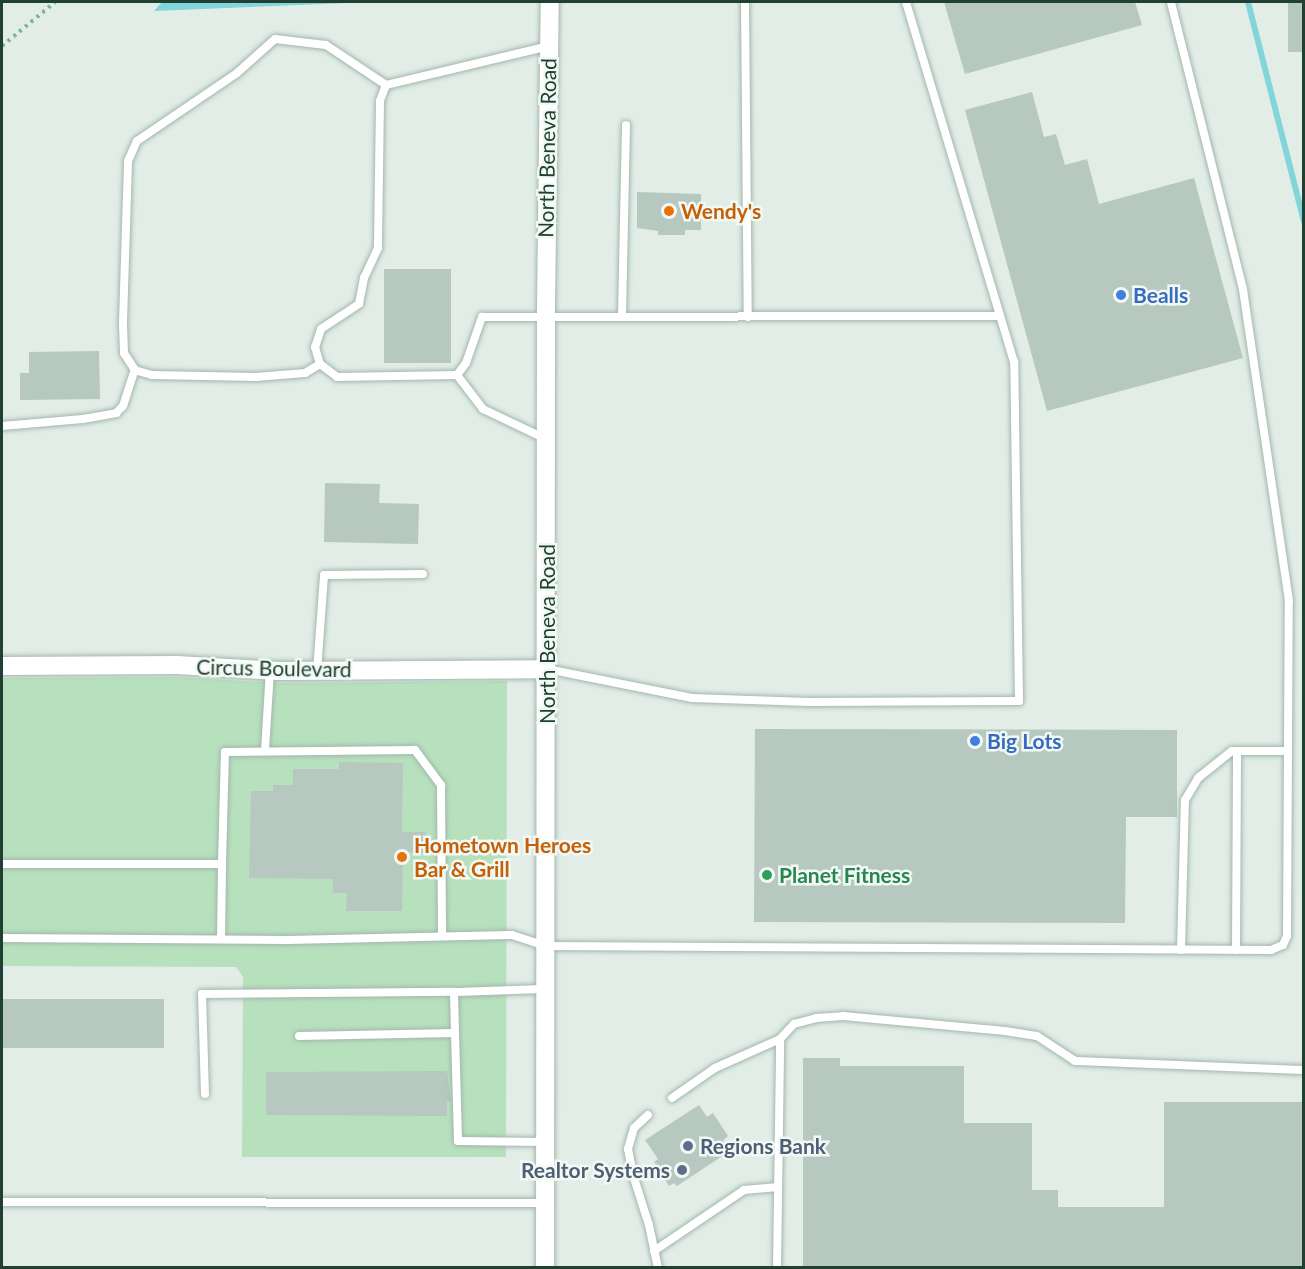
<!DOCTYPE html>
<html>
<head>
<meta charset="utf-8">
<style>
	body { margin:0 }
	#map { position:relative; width:1305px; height:1269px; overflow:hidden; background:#e1ede6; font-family:Lato,sans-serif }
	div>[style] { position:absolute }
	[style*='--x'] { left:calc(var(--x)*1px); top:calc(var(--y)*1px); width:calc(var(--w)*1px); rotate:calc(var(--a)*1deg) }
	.green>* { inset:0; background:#b7e1bd }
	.water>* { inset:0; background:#82d6d9 }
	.stream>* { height:6px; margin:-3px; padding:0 3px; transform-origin:3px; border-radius:3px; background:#82d6d9 }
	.building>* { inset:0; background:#b6c8bf; transform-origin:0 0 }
	.path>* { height:4px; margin-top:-2px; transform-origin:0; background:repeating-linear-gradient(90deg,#7db59d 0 3px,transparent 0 7.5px) }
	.roads { filter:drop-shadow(0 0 2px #a3b6ad) drop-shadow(0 0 2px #a3b6ad) }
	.lane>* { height:8px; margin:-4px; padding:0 4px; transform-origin:4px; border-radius:4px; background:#fff }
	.secondary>* { height:18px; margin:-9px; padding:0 9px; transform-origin:9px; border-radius:9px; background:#fff }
	.dots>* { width:16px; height:16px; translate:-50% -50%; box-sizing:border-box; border:3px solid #f2f9f5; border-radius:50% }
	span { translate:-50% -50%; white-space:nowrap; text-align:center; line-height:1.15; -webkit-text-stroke:5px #f2f9f5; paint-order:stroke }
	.street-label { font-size:21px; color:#1f4033 }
	.food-label { font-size:21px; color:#c56008; font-weight:700 }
	.left { translate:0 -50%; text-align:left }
	.shop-label { font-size:21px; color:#366cbe; font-weight:700 }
	.leisure-label { font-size:21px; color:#27864d; font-weight:700 }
	.service-label { font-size:21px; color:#4e5e75; font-weight:700 }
	.right { translate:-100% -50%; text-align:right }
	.frame { position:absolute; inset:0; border:3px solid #1f4033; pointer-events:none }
</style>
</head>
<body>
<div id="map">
	<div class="green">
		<i style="clip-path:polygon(177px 677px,279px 683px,507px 681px,506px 1157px,242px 1157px,243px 977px,236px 967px,2px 966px,2px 678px)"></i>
	</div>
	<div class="water">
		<i style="clip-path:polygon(162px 2px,372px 2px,154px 11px)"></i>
	</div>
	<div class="stream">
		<i style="--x:1248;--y:2;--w:226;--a:75.7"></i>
	</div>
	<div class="building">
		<i style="clip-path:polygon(944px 2px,1135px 2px,1142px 25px,965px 74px)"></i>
		<i style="left:1288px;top:2px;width:16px;height:50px"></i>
		<i style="clip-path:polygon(1032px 92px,1044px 137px,1056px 134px,1065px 165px,1087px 159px,1099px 204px,1194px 178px,1243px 358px,1047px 411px,965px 110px)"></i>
		<i style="clip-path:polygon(637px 192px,701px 194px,701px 230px,685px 230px,685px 235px,658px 235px,658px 231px,637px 228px)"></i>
		<i style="left:384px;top:269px;width:67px;height:94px"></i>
		<i style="clip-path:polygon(99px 351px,100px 399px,20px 400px,20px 373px,29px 373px,29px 352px)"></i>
		<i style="clip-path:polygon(325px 483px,380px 484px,379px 503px,419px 504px,418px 544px,324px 542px)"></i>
		<i style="clip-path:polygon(755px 729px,1177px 730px,1177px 817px,1126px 817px,1125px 923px,754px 922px)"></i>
		<i style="clip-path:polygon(339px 762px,403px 763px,402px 832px,426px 832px,426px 853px,403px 852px,402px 911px,346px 911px,347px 893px,333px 893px,333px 879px,249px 878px,251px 791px,273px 791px,273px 785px,293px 785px,293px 769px,339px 769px)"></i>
		<i style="left:164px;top:999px;width:49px;height:162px;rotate:90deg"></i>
		<i style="clip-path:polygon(803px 1058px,840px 1058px,840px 1066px,964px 1066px,964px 1123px,1032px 1123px,1032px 1190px,1058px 1190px,1058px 1207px,1164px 1207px,1164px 1102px,1304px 1102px,1304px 1268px,803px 1268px)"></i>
		<i style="clip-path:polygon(447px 1071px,451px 1101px,447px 1101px,447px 1116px,266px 1115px,266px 1072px)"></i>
		<i style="clip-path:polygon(699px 1105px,707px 1117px,713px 1113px,728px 1136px,723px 1140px,730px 1151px,677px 1186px,674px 1183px,669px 1186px,654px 1162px,658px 1159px,645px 1140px)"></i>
	</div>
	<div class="path">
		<i style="--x:2;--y:46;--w:69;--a:-39.7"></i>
	</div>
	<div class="roads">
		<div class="lane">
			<i style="--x:745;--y:2;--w:315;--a:89.5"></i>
			<i style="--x:549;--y:46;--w:168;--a:166.5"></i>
			<i style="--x:386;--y:85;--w:17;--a:111"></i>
			<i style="--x:380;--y:101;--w:147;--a:90.8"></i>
			<i style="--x:378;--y:248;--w:33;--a:115"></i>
			<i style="--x:364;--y:278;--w:26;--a:101"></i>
			<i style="--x:359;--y:304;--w:45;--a:146.7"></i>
			<i style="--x:321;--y:329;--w:19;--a:108"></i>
			<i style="--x:315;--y:347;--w:18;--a:74"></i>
			<i style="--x:320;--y:364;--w:21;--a:37"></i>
			<i style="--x:337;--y:377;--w:120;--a:-1"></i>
			<i style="--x:457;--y:375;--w:15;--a:-53"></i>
			<i style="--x:466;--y:363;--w:49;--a:-70.8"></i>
			<i style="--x:482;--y:317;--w:517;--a:-0.11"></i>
			<i style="--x:622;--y:316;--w:191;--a:-88.8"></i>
			<i style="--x:320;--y:364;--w:17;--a:149"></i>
			<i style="--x:305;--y:373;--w:49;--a:175.3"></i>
			<i style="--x:256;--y:377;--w:104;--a:-178.9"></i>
			<i style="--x:152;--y:375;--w:18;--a:-164"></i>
			<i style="--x:135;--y:370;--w:20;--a:-123"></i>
			<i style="--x:124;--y:353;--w:31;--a:-92"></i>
			<i style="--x:123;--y:322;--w:161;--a:-88.2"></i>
			<i style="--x:128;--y:161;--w:22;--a:-66"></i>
			<i style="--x:137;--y:141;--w:121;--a:-34.2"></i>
			<i style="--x:237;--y:73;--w:51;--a:-41.8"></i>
			<i style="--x:275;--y:39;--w:51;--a:6.7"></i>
			<i style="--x:326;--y:45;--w:72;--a:33.7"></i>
			<i style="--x:457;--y:375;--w:43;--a:52.6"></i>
			<i style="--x:483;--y:409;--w:70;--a:25.5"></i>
			<i style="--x:2;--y:426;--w:81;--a:-4.9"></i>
			<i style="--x:83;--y:419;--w:34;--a:-10"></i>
			<i style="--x:116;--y:413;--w:10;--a:-45"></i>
			<i style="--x:123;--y:406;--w:38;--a:-72"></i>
			<i style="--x:547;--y:669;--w:148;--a:11.3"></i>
			<i style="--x:692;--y:698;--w:116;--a:2"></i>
			<i style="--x:808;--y:702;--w:211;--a:-0.3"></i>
			<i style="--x:1019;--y:701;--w:339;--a:-90.8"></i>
			<i style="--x:1014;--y:362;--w:376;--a:-106.7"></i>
			<i style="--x:317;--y:671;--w:96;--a:-85.8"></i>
			<i style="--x:324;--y:575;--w:99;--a:-0.6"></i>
			<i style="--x:265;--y:750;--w:79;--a:-86.4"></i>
			<i style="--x:2;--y:864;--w:220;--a:0"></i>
			<i style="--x:222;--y:864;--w:112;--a:-88.5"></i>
			<i style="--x:225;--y:752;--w:190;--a:-0.6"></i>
			<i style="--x:415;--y:750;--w:44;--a:53.4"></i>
			<i style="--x:441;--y:785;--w:151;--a:89.6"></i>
			<i style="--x:2;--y:938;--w:286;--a:0.4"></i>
			<i style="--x:288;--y:940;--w:224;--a:-1.3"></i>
			<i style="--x:512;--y:935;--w:36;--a:18"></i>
			<i style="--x:546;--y:946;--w:725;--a:0.32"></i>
			<i style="--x:1271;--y:950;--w:13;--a:-23"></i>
			<i style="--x:1283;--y:945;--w:10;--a:-66"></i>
			<i style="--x:1287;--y:936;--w:335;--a:-89.7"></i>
			<i style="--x:1289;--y:601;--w:315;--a:-98.4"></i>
			<i style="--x:1243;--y:289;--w:296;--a:-104.1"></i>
			<i style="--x:221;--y:939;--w:75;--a:-89.2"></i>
			<i style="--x:1181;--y:950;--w:150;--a:-88.5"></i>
			<i style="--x:1185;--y:800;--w:26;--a:-59"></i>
			<i style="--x:1198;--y:778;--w:43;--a:-38.5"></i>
			<i style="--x:1232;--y:751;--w:56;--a:0"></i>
			<i style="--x:1236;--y:950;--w:199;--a:-89.7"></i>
			<i style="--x:455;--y:1033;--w:41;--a:-91.4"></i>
			<i style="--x:454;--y:992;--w:91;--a:-1.9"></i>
			<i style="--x:299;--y:1036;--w:156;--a:-1.1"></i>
			<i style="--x:455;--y:1033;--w:108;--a:88.4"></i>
			<i style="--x:458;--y:1141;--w:87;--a:0.7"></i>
			<i style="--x:205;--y:1094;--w:100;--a:-91.7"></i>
			<i style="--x:202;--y:994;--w:252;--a:-0.5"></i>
			<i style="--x:672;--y:1098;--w:52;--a:-34.9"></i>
			<i style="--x:715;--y:1068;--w:71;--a:-24"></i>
			<i style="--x:780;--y:1039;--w:21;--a:-47"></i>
			<i style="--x:794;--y:1024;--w:23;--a:-15"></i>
			<i style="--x:816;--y:1018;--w:27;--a:-4"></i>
			<i style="--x:843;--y:1016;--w:163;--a:5.3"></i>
			<i style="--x:1005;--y:1031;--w:32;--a:9"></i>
			<i style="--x:1037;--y:1036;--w:45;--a:33.3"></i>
			<i style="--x:1075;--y:1061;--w:229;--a:2.3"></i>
			<i style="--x:648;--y:1115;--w:19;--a:137"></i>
			<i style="--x:634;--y:1128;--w:22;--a:106"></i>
			<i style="--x:628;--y:1149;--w:26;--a:79"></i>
			<i style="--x:633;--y:1175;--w:52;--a:72.3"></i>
			<i style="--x:649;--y:1225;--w:44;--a:78.2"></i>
			<i style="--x:2;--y:1202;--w:543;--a:0.11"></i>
			<i style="--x:654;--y:1251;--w:109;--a:-34.1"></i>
			<i style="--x:744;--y:1190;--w:34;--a:-5"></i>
			<i style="--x:777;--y:1268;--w:229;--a:-89.2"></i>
		</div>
		<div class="secondary">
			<i style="--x:2;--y:666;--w:175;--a:-0.3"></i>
			<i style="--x:177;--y:665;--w:102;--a:3.4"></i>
			<i style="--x:279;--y:671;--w:268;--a:-0.4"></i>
			<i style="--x:545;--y:1268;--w:960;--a:-89.94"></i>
			<i style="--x:546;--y:308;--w:306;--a:-89.3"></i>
		</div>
	</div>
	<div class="dots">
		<i style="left:669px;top:211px;background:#e8710a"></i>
		<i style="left:1121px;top:295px;background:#3f7fe0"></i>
		<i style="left:975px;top:741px;background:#3f7fe0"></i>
		<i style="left:402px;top:857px;background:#e8710a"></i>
		<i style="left:767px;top:875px;background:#2e9e5b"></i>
		<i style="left:688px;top:1146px;background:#5c6f8a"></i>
		<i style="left:682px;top:1170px;background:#5c6f8a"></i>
	</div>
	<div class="street-label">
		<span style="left:547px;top:148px;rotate:-89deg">North Beneva Road</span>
		<span style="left:547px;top:634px;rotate:-90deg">North Beneva Road</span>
		<span style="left:274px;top:668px;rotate:1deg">Circus Boulevard</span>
	</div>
	<div class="food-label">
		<span class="left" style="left:681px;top:211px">Wendy's</span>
		<span class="left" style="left:414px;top:857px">Hometown Heroes<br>Bar &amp; Grill</span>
	</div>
	<div class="shop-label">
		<span class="left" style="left:1133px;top:295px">Bealls</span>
		<span class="left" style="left:987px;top:741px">Big Lots</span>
	</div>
	<div class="leisure-label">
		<span class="left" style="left:779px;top:875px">Planet Fitness</span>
	</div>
	<div class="service-label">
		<span class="left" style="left:700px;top:1146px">Regions Bank</span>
		<span class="right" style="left:670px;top:1170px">Realtor Systems</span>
	</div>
	<div class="frame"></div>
</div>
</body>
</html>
